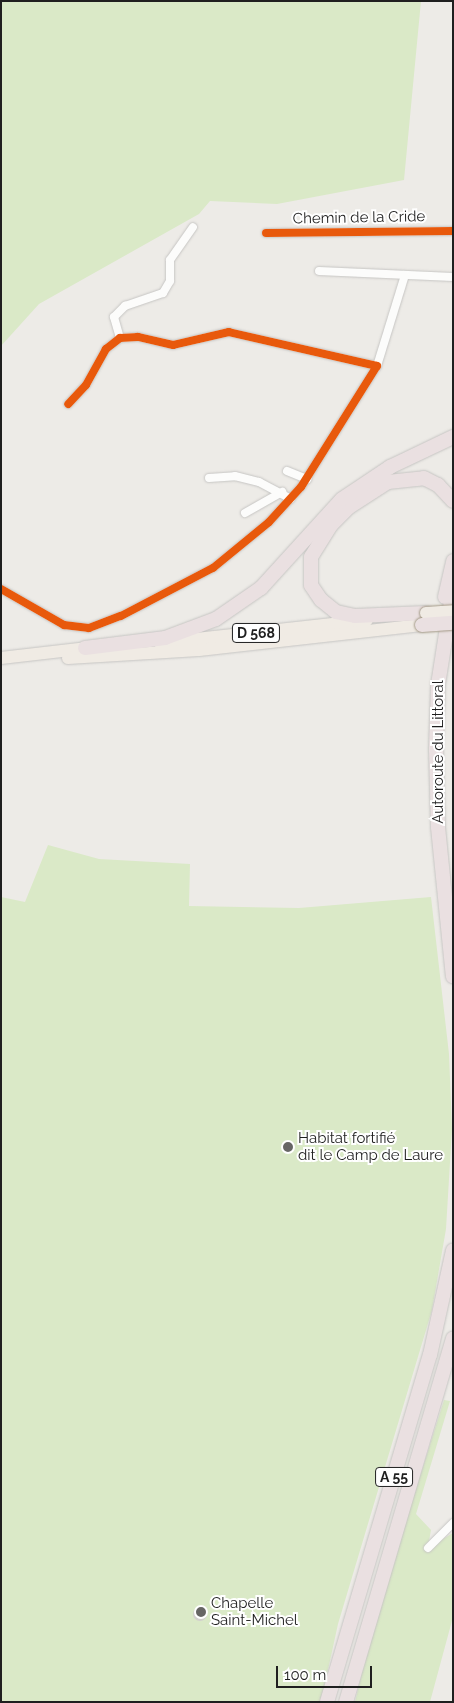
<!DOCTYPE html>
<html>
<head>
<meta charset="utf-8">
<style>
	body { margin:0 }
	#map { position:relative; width:454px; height:1703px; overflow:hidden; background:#edebe7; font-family:Raleway,sans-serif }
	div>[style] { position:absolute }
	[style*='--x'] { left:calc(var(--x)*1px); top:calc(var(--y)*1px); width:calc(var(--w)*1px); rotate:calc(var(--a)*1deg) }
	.grass>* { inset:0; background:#dae9c7 }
	.building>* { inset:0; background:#d2d0cd }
	.round { border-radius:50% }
	.roads { filter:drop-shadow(0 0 1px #c6c5c3) drop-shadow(0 0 1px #c6c5c3) }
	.minor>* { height:8px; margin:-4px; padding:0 4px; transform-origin:4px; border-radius:4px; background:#fcfcfb }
	.primary>* { height:12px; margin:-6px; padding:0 6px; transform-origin:6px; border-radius:6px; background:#f0ebe4 }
	.motorway>* { height:14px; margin:-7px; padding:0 7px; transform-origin:7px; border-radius:7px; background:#eae0e1 }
	.bridges { filter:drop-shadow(0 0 1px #a29885) drop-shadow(0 0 1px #a29885) }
	.primary-bridge>* { height:12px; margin:-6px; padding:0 6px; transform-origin:6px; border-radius:6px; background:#f0ebe4 }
	.motorway-bridge>* { height:14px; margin:-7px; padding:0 7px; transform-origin:7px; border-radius:7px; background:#eae0e1 }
	.cycleway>* { height:8px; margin:-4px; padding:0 4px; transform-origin:4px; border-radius:4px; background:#e8590c }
	.dots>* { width:14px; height:14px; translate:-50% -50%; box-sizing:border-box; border:2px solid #fff; border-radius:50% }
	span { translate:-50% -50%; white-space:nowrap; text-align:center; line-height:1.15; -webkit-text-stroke:4px #fff; paint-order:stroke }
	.shield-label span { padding:1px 4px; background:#fff; border:1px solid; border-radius:4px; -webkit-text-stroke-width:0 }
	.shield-label { font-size:14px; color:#1f1f1f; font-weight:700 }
	.street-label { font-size:15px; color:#1f1f1f }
	.poi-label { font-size:15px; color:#1f1f1f }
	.left { translate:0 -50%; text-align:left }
	.frame { position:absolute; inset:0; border:2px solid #1f1f1f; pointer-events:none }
	.scale { position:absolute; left:276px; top:1666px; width:96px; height:22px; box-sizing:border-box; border:2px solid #1f1f1f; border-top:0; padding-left:6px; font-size:15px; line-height:18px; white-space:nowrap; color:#1f1f1f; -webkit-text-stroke:4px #fff; paint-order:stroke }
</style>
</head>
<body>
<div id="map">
	<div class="grass">
		<i style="clip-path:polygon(1px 1px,421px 1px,404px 180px,277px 204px,210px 201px,199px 214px,39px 304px,1px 346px)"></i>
		<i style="clip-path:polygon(48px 845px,99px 859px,190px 864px,189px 906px,299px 908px,431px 897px,449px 1054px,452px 1129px,446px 1229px,432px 1310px,338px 1624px,321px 1702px,1px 1702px,1px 897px,25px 902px)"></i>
		<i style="clip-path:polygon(444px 1400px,450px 1401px,416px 1514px,431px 1530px,429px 1541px,433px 1545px,453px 1533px,453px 1617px,430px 1702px,355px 1702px,373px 1626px)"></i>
	</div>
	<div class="building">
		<i class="round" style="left:193px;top:1607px;width:14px;height:14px"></i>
	</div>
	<div class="roads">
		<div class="minor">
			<i style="--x:266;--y:233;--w:187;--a:-0.6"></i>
			<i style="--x:319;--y:271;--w:134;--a:2.6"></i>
			<i style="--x:120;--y:338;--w:22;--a:-106"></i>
			<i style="--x:114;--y:317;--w:16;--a:-45"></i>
			<i style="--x:125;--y:306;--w:40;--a:-18.9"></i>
			<i style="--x:163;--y:293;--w:14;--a:-60"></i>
			<i style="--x:170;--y:281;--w:21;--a:-90"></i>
			<i style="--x:170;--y:260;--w:40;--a:-55.1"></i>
			<i style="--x:377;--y:366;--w:95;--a:-72.9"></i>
			<i style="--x:287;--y:471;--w:22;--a:22"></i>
			<i style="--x:209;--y:478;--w:26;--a:-4"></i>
			<i style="--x:235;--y:476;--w:25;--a:14"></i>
			<i style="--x:259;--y:482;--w:36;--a:28"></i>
			<i style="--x:245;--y:513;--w:43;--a:-29.6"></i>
			<i style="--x:1;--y:589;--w:73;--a:29.7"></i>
			<i style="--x:64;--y:625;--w:25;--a:7"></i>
			<i style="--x:89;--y:628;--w:34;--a:-21"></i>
			<i style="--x:121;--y:616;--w:104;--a:-27.6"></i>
			<i style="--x:213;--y:568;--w:72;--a:-39.4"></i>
			<i style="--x:269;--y:522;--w:47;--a:-47.6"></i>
			<i style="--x:301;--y:487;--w:143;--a:-57.9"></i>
			<i style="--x:377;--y:366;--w:152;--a:-167.1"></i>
			<i style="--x:229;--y:332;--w:57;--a:166.9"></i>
			<i style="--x:173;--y:345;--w:36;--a:-167"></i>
			<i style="--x:138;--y:337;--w:18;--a:177"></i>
			<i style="--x:120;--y:338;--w:18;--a:142"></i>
			<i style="--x:106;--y:349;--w:41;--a:119.1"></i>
			<i style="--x:86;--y:385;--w:26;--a:133"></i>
			<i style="--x:428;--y:1548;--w:35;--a:-45"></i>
		</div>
		<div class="primary">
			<i style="--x:160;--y:643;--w:208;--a:-6.3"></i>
			<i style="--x:1;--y:658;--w:96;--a:-6.6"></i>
			<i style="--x:68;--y:658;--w:131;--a:-3.5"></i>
			<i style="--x:199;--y:650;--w:224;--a:-6.4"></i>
		</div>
		<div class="motorway">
			<i style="--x:453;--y:589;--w:97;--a:98.9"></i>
			<i style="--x:438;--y:685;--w:65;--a:91.8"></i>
			<i style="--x:436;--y:750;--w:77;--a:88.5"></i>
			<i style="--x:438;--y:827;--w:150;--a:84.3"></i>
			<i style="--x:445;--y:597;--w:37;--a:-77"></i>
			<i style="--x:426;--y:613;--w:71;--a:177.6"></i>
			<i style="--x:355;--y:616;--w:19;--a:-168"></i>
			<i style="--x:336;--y:612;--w:19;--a:-141"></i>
			<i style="--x:321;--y:600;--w:18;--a:-124"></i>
			<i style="--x:311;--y:585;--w:28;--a:-90"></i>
			<i style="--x:311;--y:557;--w:38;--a:-58"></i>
			<i style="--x:331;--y:525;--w:25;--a:-45"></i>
			<i style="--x:349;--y:507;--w:46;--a:-32.7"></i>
			<i style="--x:388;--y:482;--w:36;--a:-6"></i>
			<i style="--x:424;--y:478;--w:16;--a:27"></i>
			<i style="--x:438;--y:485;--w:22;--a:47"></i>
			<i style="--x:85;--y:648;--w:81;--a:-7.1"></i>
			<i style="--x:165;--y:638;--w:54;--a:-20.4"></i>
			<i style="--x:216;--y:619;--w:55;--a:-34.6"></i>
			<i style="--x:261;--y:588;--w:120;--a:-47.7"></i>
			<i style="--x:342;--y:499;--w:58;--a:-33.7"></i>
			<i style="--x:390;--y:467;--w:70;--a:-25.5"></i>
			<i style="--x:327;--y:1702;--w:362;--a:-73.5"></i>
			<i style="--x:430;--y:1355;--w:107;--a:-77.6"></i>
			<i style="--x:346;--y:1702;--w:379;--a:-73.6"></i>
		</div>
	</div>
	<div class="bridges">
		<div class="primary-bridge">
			<i style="--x:426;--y:613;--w:27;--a:-4"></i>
		</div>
		<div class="motorway-bridge">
			<i style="--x:422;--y:625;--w:31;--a:-4"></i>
		</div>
	</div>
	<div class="cycleway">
		<i style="--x:266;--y:233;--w:187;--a:-0.6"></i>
		<i style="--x:1;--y:589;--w:73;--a:29.7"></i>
		<i style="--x:64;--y:625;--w:25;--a:7"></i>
		<i style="--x:89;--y:628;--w:34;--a:-21"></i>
		<i style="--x:121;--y:616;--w:104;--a:-27.6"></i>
		<i style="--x:213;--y:568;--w:72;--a:-39.4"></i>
		<i style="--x:269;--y:522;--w:47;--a:-47.6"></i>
		<i style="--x:301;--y:487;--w:143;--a:-57.9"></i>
		<i style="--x:377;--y:366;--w:152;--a:-167.1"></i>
		<i style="--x:229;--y:332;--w:57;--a:166.9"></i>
		<i style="--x:173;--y:345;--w:36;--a:-167"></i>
		<i style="--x:138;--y:337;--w:18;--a:177"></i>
		<i style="--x:120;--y:338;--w:18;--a:142"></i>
		<i style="--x:106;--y:349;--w:41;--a:119.1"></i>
		<i style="--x:86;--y:385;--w:26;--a:133"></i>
	</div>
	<div class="dots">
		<i style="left:288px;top:1147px;background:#676665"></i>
		<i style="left:201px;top:1612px;background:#676665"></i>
	</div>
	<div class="shield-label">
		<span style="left:256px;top:633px">D 568</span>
		<span style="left:394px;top:1477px">A 55</span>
	</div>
	<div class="street-label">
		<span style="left:359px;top:218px;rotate:-1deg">Chemin de la Cride</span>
		<span style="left:439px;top:752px;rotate:-90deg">Autoroute du Littoral</span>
	</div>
	<div class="poi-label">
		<span class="left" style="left:298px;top:1147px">Habitat fortifié<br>dit le Camp de Laure</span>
		<span class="left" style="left:211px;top:1612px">Chapelle<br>Saint-Michel</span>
	</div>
	<div class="frame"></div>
	<div class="scale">100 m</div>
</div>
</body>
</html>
